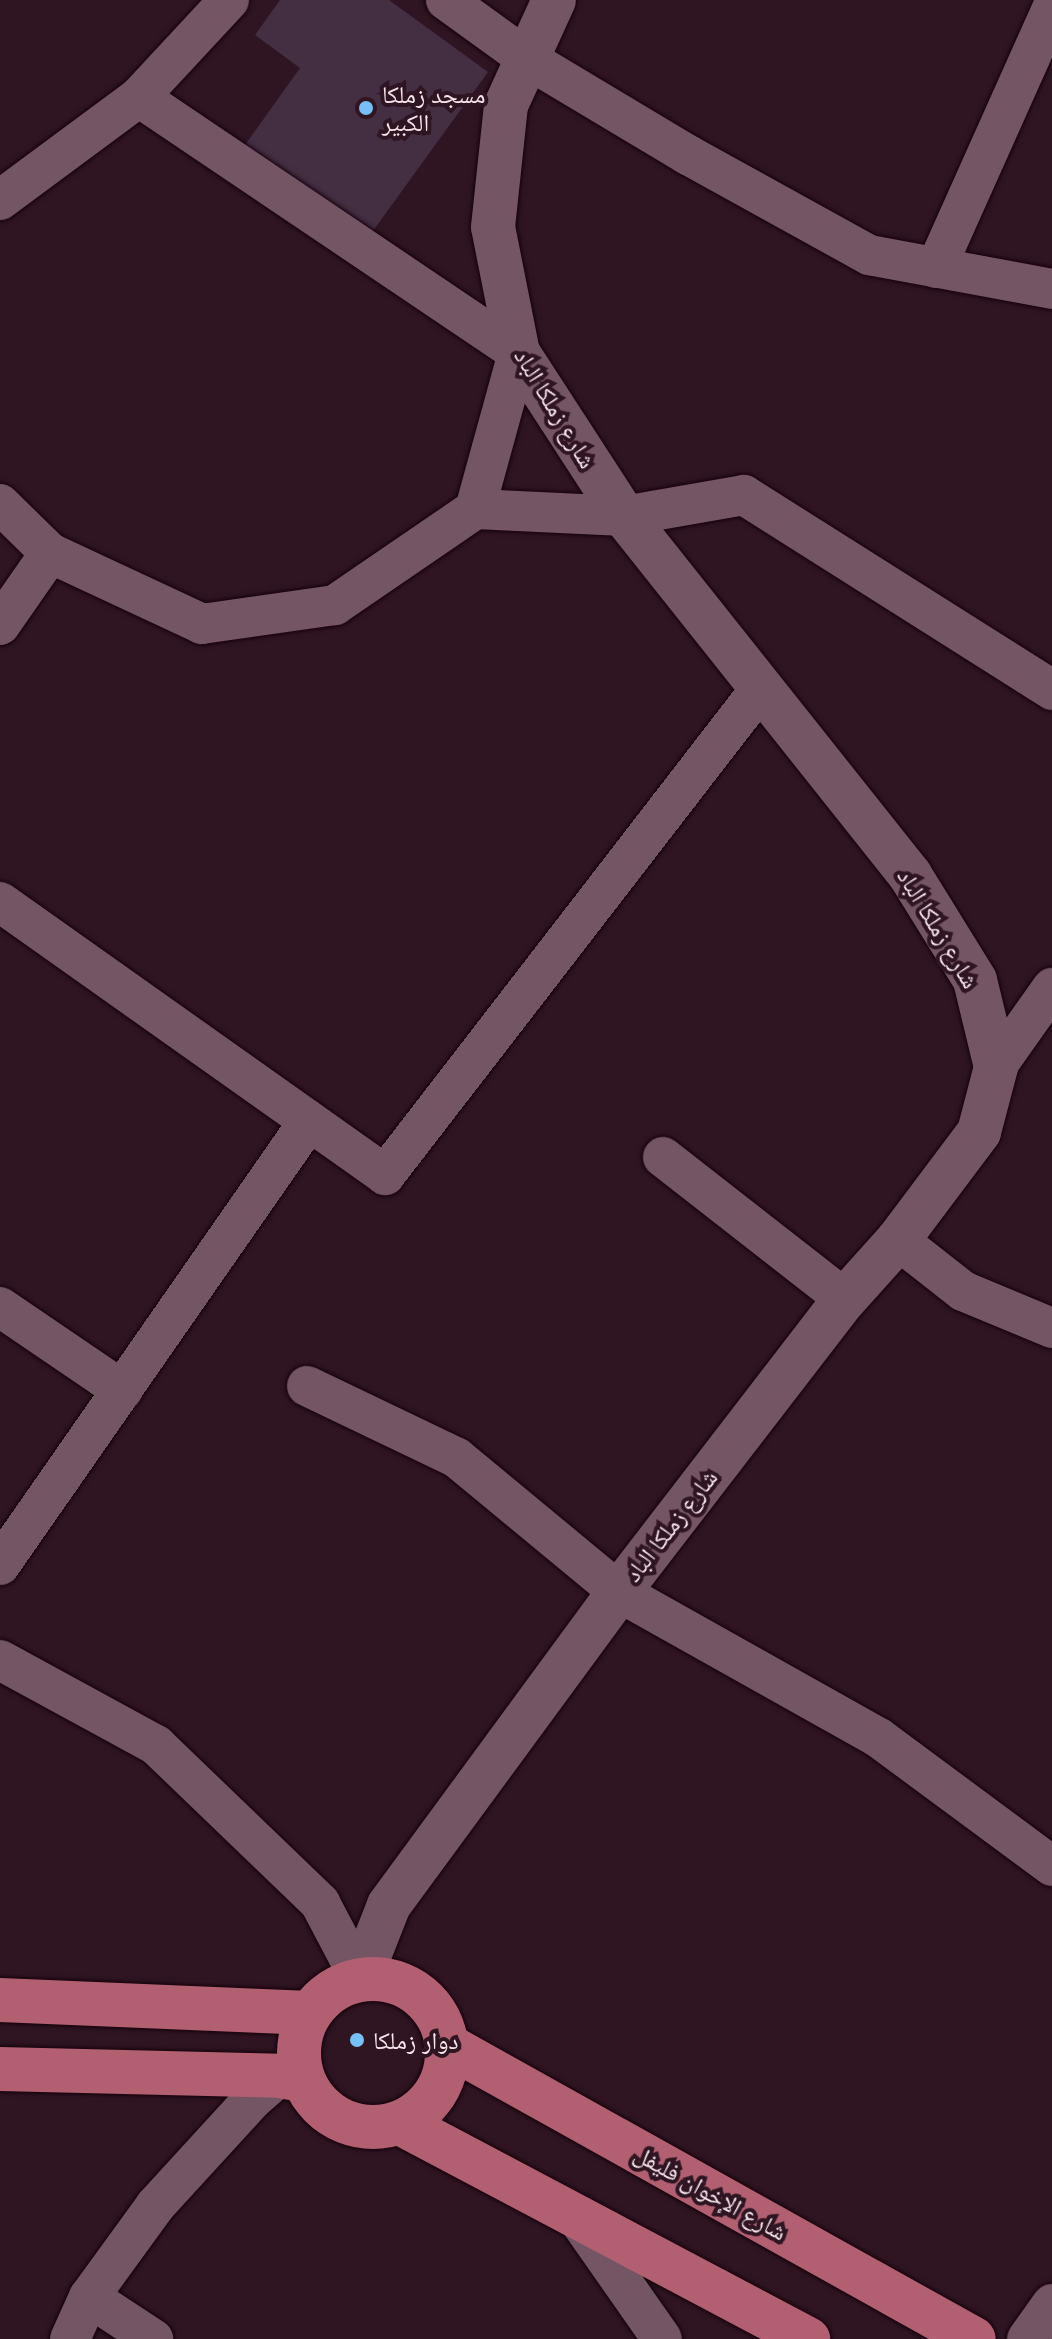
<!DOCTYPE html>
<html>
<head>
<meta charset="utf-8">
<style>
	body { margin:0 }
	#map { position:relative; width:1052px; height:2339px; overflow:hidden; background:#2f1522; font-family:"Golos Text","Noto Naskh Arabic",sans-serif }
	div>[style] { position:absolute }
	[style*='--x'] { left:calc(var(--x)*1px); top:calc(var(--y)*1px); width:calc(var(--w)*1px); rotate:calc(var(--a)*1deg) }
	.building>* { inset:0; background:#442e42 }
	.roads { filter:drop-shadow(0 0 2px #15020b) drop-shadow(0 0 2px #15020b) }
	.minor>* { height:40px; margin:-20px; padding:0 20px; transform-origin:20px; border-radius:20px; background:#745563 }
	.tertiary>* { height:44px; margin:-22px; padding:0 22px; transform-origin:22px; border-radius:22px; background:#745563 }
	.primary>* { height:44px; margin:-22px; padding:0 22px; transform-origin:22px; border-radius:22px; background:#b26071 }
	.primary>.ring { margin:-22px; padding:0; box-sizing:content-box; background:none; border:44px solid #b26071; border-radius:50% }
	.dots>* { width:22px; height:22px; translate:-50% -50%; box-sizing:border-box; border:4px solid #2f1522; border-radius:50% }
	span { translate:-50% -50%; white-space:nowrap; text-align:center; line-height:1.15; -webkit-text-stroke:8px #2f1522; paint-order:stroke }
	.poi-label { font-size:24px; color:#f7e5ec }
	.left { translate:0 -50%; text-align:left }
	.street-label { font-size:24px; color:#f7e5ec }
</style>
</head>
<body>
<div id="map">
	<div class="building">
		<i style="clip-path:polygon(280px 0,389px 0,488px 72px,370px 235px,245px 145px,300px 68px,255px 35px)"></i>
	</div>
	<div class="roads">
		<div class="minor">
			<i style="--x:446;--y:0;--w:99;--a:35.9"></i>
			<i style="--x:526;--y:58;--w:189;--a:30.9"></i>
			<i style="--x:688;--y:155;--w:207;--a:28.9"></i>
			<i style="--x:869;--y:255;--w:186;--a:10.5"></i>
			<i style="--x:139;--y:97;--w:457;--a:34"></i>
			<i style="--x:518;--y:353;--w:162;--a:105.4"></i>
			<i style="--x:0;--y:200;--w:173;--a:-36.5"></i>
			<i style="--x:139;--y:97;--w:132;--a:-47.1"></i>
			<i style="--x:936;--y:268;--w:284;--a:-65.9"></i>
			<i style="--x:0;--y:504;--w:70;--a:44.4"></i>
			<i style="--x:50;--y:553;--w:168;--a:25"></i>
			<i style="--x:202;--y:624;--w:134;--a:-8.1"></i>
			<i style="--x:335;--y:605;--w:170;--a:-34.4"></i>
			<i style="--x:475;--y:509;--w:149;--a:2.7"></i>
			<i style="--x:624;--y:516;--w:122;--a:-9.9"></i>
			<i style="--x:744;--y:495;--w:365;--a:32.3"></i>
			<i style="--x:0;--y:625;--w:88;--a:-55.2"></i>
			<i style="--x:0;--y:902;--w:472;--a:35.3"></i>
			<i style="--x:385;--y:1175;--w:615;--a:-52.33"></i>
			<i style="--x:996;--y:1067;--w:97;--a:-54.7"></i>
			<i style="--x:663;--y:1157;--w:231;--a:38"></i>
			<i style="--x:898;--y:1240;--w:83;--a:38.1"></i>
			<i style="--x:963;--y:1291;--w:96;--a:22.6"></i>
			<i style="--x:0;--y:1307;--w:148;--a:34.2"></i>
			<i style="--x:307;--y:1386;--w:166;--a:25.6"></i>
			<i style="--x:457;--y:1458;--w:210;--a:39.6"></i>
			<i style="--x:619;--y:1592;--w:298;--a:29.3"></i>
			<i style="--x:879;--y:1738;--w:215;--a:36.5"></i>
			<i style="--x:0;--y:1565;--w:541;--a:-55.16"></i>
			<i style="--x:0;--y:1660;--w:178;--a:28.6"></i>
			<i style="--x:156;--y:1745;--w:228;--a:43.9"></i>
			<i style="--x:320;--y:1903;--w:86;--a:62.2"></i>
			<i style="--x:578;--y:2219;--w:146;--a:55"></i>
			<i style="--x:89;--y:2297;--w:77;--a:33.3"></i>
			<i style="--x:70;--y:2339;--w:46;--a:-65.7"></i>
			<i style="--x:89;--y:2297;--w:112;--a:-54"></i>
			<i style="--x:155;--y:2206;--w:144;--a:-47.5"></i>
			<i style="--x:252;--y:2100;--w:37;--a:-41"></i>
			<i style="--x:1027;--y:2339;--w:43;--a:-54.5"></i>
		</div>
		<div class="tertiary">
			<i style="--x:360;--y:1979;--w:79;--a:-68.6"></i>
			<i style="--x:389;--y:1905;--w:388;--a:-53.7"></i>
			<i style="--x:619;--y:1592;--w:370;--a:-52.4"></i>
			<i style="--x:845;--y:1299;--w:79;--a:-48.1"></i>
			<i style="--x:898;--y:1240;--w:135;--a:-53.1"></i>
			<i style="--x:979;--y:1132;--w:67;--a:-75.3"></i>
			<i style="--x:996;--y:1067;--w:89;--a:-103.6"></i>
			<i style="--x:975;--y:980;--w:123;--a:-121.8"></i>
			<i style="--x:910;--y:875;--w:459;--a:-128.5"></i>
			<i style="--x:624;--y:516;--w:194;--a:-123"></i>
			<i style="--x:518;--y:353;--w:128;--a:-101.2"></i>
			<i style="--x:493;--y:227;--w:123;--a:-83.9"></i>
			<i style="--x:506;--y:105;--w:115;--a:-65.4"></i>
		</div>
		<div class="primary">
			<i class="ring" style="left:299px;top:1979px;width:104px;height:104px"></i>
			<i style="--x:0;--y:2000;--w:310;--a:2.4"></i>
			<i style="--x:447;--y:2045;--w:603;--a:29.16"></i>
			<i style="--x:0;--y:2069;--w:280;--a:1.4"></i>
			<i style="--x:280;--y:2076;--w:23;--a:10"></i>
			<i style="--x:400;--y:2123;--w:462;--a:27.9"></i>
		</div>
	</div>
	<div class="dots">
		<i style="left:366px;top:108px;background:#77bff7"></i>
		<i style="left:357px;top:2040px;background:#77bff7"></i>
	</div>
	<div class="poi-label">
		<span class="left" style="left:382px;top:108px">مسجد زملكا<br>الكبير</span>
		<span class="left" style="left:373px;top:2040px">دوار زملكا</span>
	</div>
	<div class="street-label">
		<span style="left:556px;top:408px;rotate:59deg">شارع زملكا الباد</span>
		<span style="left:939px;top:928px;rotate:59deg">شارع زملكا الباد</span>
		<span style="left:670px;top:1525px;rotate:-52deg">شارع زملكا الباد</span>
		<span style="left:711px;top:2192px;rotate:29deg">شارع الإخوان فليفل</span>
	</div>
</div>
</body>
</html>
